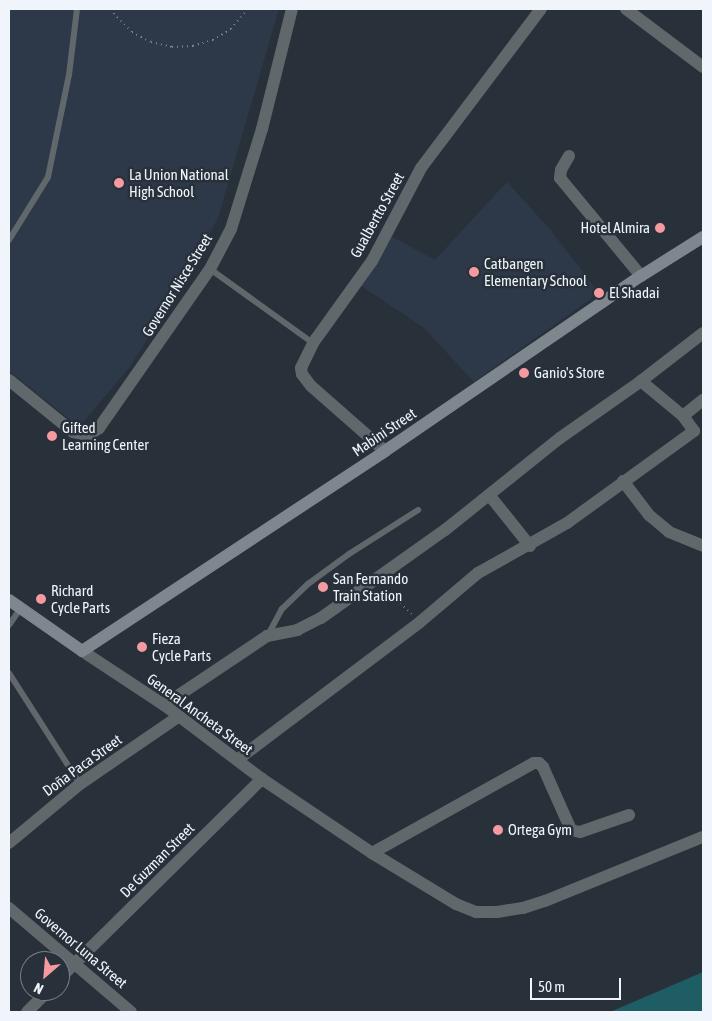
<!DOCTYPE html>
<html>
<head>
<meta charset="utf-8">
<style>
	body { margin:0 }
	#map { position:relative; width:712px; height:1021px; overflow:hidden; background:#28303a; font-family:"Asap Condensed",sans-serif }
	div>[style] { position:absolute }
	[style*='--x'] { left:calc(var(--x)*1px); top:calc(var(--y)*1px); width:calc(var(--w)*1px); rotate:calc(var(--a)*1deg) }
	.built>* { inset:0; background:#2d3948 }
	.water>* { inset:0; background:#1e5d64 }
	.path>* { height:2px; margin-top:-1px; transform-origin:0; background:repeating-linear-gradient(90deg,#808790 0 1px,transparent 0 5px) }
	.service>* { height:6px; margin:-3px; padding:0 3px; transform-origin:3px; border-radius:3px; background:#61686b }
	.minor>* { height:12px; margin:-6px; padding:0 6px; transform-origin:6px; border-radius:6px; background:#61686b }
	.tertiary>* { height:12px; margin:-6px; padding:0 6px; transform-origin:6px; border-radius:6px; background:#61686b }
	.secondary>* { height:12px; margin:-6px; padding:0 6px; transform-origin:6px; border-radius:6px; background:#7d878d }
	.dots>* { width:14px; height:14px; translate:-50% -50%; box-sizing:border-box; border:2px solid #28303a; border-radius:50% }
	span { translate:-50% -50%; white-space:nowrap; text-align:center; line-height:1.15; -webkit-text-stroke:5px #28303a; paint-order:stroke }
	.poi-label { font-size:15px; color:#eff5fb }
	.left { translate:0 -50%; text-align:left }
	.right { translate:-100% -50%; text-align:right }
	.street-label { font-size:15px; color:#eff5fb }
	.frame { position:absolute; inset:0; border:10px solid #eff5fb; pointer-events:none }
	.north { position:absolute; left:20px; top:951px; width:50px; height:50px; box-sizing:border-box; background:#28303a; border:1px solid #787f87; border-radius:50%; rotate:207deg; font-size:14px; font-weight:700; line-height:20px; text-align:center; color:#eff5fb }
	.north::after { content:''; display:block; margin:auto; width:18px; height:22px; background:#f49aa0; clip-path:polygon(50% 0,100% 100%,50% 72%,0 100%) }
	.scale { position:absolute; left:530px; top:978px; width:91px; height:22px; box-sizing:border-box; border:2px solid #eff5fb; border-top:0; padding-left:6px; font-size:15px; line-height:18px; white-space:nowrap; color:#eff5fb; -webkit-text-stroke:4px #28303a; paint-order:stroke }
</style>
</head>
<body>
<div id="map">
	<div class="built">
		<i style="clip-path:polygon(9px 9px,279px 9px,218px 218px,183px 282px,130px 367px,79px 427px,9px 371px)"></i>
		<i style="clip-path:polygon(507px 182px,549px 228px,599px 293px,474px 382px,424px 328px,357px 283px,389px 235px,435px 260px)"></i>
	</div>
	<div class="water">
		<i style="clip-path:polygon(703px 972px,703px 1012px,610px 1012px)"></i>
	</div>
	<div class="path">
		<i style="--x:111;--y:9;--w:10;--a:53"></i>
		<i style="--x:117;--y:17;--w:21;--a:45"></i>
		<i style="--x:132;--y:32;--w:21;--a:28"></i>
		<i style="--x:151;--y:42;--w:22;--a:13"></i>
		<i style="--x:172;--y:47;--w:21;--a:-3"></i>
		<i style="--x:193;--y:46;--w:21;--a:-17"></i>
		<i style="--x:213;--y:40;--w:21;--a:-31"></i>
		<i style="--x:231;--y:29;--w:26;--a:-50"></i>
		<i style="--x:400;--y:603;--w:16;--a:43"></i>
	</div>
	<div class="service">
		<i style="--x:9;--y:240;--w:74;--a:-58.2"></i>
		<i style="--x:48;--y:177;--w:104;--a:-78.4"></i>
		<i style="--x:69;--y:75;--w:66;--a:-83.1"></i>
		<i style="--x:210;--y:269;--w:127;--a:35.7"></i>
		<i style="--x:9;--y:625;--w:21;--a:-55"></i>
		<i style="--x:268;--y:635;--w:30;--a:-62"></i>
		<i style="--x:282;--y:609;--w:36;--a:-44"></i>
		<i style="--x:308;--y:584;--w:51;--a:-36.2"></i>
		<i style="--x:349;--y:554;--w:82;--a:-32.5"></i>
		<i style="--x:9;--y:673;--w:132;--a:57.4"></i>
	</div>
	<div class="minor">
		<i style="--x:569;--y:156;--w:16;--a:120"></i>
		<i style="--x:561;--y:170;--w:8;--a:97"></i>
		<i style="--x:560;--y:178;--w:127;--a:50.4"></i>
		<i style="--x:9;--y:380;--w:82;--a:39.1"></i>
		<i style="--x:73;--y:432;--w:15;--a:11"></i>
		<i style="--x:88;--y:435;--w:13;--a:-32"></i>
		<i style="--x:99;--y:428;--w:194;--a:-55.1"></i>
		<i style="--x:210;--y:269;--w:45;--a:-62.3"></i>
		<i style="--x:231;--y:229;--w:105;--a:-72.8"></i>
		<i style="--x:262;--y:129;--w:124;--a:-76"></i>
		<i style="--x:683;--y:416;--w:26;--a:-39"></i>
		<i style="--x:385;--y:451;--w:98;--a:-138.7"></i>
		<i style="--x:311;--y:386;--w:15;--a:-127"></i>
		<i style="--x:302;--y:374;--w:6;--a:-99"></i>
		<i style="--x:301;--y:368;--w:28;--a:-64"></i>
		<i style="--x:313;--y:343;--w:101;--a:-54.3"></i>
		<i style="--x:372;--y:261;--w:105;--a:-62.2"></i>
		<i style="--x:421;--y:168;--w:199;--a:-53"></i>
		<i style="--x:623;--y:481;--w:43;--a:52.6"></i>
		<i style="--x:649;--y:515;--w:26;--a:40"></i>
		<i style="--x:669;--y:532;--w:37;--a:22"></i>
		<i style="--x:490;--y:496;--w:64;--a:51.3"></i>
		<i style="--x:164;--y:705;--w:124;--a:-33.8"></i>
		<i style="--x:267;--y:636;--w:31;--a:-11"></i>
		<i style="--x:297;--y:630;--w:27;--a:-27"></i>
		<i style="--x:321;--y:618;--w:152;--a:-35.4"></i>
		<i style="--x:445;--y:530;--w:147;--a:-38.7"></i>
		<i style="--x:560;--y:438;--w:99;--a:-35.1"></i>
		<i style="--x:641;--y:381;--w:78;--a:-37.7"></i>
		<i style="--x:237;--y:760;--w:229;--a:-37"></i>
		<i style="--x:420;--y:622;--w:76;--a:-40.2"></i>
		<i style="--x:478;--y:573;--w:102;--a:-29.3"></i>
		<i style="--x:567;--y:523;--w:157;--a:-35.9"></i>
		<i style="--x:694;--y:431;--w:19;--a:-126"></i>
		<i style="--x:683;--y:416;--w:55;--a:-140.2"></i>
		<i style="--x:262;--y:779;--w:133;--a:33.9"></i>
		<i style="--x:372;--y:853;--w:98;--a:31.3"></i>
		<i style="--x:456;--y:904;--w:22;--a:22"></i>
		<i style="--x:476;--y:912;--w:21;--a:0"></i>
		<i style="--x:497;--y:912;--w:26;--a:-9"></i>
		<i style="--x:523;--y:908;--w:23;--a:-18"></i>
		<i style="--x:545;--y:901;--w:170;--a:-22.1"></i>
		<i style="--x:372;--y:853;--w:185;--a:-29.1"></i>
		<i style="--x:534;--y:763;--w:5;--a:0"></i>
		<i style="--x:539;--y:763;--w:6;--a:45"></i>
		<i style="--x:543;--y:767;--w:69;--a:66"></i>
		<i style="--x:571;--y:830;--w:9;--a:13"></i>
		<i style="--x:580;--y:832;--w:52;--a:-19.1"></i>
		<i style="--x:9;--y:908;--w:160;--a:40.4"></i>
	</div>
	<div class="tertiary">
		<i style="--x:626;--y:9;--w:96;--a:37"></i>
		<i style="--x:9;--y:843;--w:92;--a:-39.7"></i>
		<i style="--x:80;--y:784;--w:119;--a:-34.4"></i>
		<i style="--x:60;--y:978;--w:284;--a:-44.6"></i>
		<i style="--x:262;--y:779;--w:123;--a:-142.9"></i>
		<i style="--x:164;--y:705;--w:98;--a:-146.6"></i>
		<i style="--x:27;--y:1012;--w:30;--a:-45"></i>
	</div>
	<div class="secondary">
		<i style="--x:9;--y:600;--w:89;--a:34.9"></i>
		<i style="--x:82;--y:651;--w:363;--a:-33.4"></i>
		<i style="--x:385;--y:451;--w:310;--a:-34.4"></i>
		<i style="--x:641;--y:276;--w:73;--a:-32.2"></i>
	</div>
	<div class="dots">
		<i style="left:119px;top:183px;background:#f49aa0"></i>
		<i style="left:660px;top:228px;background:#f49aa0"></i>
		<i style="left:474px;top:272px;background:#f49aa0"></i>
		<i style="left:599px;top:293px;background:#f49aa0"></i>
		<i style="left:524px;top:373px;background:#f49aa0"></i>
		<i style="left:52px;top:436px;background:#f49aa0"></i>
		<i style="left:323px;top:587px;background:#f49aa0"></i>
		<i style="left:41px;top:599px;background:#f49aa0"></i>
		<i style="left:142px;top:647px;background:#f49aa0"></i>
		<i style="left:498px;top:830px;background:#f49aa0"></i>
	</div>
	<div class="poi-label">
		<span class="left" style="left:129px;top:183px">La Union National<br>High School</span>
		<span class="right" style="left:650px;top:228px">Hotel Almira</span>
		<span class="left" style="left:484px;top:272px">Catbangen<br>Elementary School</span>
		<span class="left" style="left:609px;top:293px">El Shadai</span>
		<span class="left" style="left:534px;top:373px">Ganio's Store</span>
		<span class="left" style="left:62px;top:436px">Gifted<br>Learning Center</span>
		<span class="left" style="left:333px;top:587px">San Fernando<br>Train Station</span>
		<span class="left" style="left:51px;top:599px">Richard<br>Cycle Parts</span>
		<span class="left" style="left:152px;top:647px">Fieza<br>Cycle Parts</span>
		<span class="left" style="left:508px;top:830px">Ortega Gym</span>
	</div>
	<div class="street-label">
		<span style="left:377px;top:215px;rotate:-61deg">Gualbertto Street</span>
		<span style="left:177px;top:285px;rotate:-58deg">Governor Nisce Street</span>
		<span style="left:384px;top:432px;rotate:-34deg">Mabini Street</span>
		<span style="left:200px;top:714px;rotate:36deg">General Ancheta Street</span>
		<span style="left:82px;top:765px;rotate:-36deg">Doña Paca Street</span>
		<span style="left:157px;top:860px;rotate:-45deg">De Guzman Street</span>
		<span style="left:81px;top:948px;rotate:40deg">Governor Luna Street</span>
	</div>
	<div class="frame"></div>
	<div class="north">N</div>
	<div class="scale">50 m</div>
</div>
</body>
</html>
